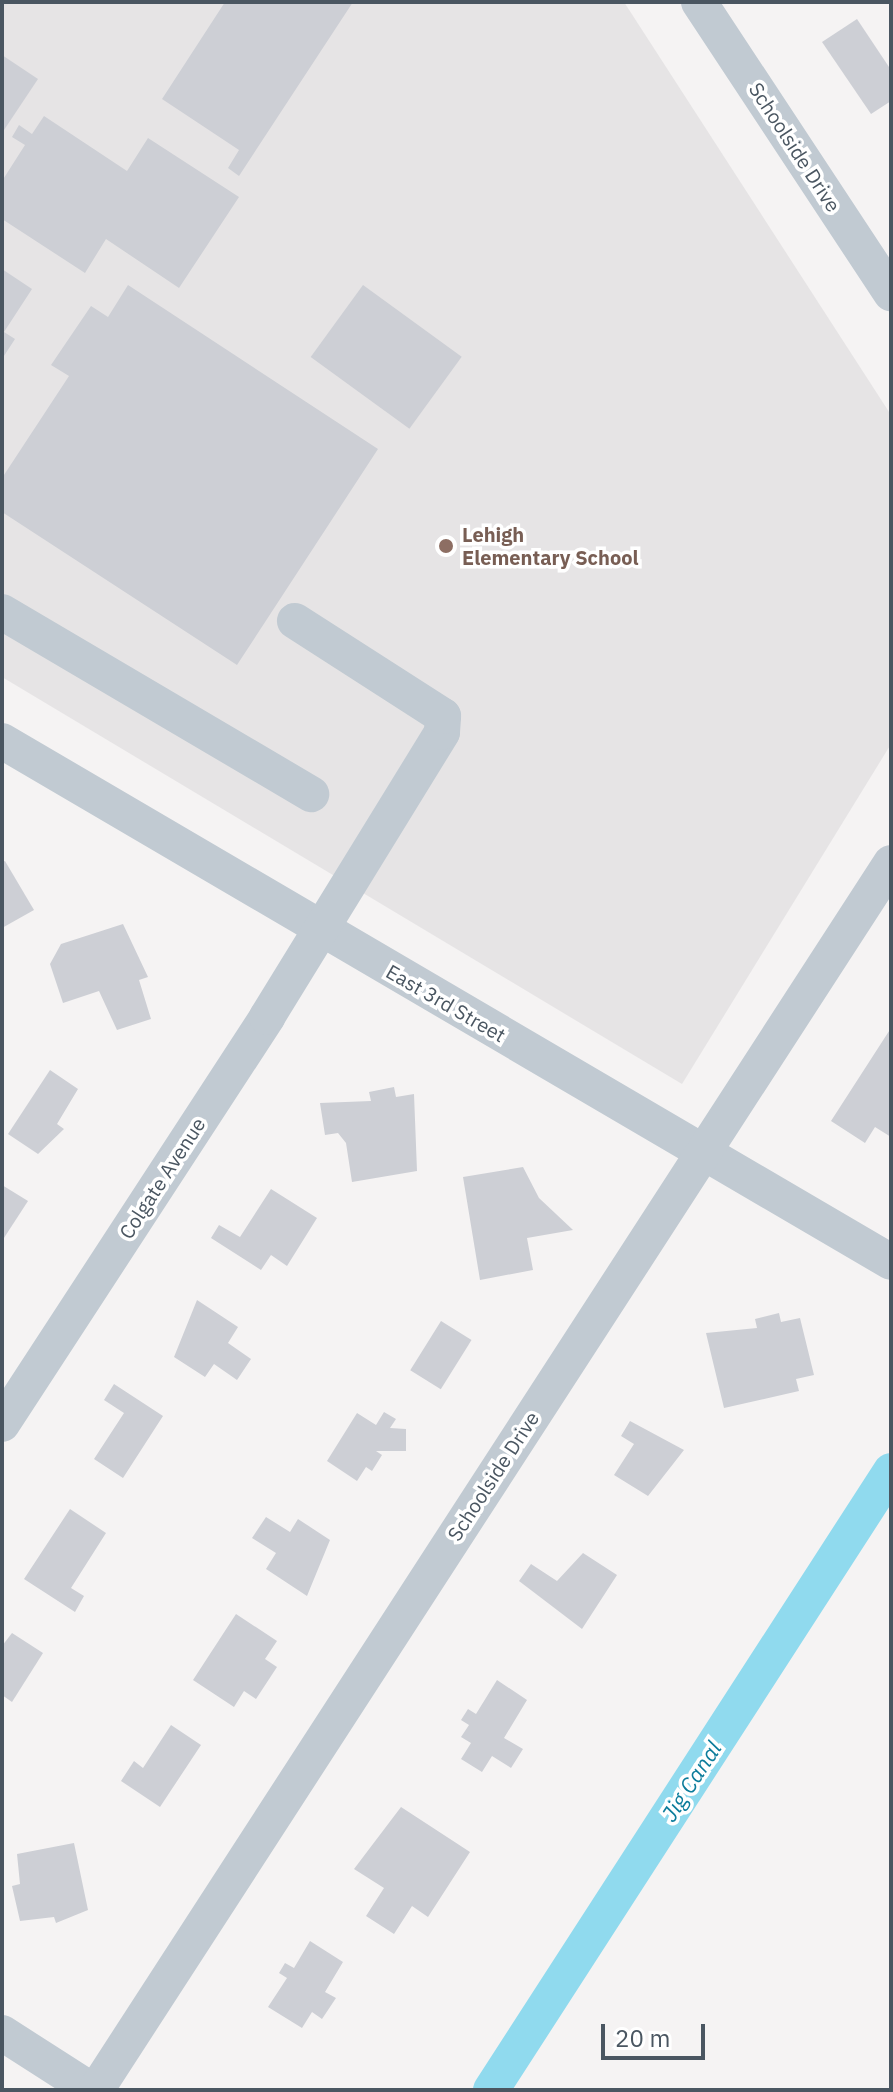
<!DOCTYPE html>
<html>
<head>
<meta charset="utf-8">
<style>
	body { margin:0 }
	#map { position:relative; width:893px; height:2092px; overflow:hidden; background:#f5f3f3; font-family:"IBM Plex Sans",sans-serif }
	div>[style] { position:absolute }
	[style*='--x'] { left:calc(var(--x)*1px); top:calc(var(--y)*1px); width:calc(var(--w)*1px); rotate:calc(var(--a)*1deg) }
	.education>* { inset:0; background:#e6e4e5 }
	.canal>* { height:36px; margin:-18px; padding:0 18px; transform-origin:18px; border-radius:18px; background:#90daee }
	.building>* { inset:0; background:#cdcfd5; transform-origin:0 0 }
	.minor>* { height:36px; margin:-18px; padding:0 18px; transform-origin:18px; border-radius:18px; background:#c1cad2 }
	.dots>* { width:22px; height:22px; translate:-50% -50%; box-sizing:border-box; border:4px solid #fff; border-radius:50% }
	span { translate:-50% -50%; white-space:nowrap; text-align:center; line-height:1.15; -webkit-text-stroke:7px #fff; paint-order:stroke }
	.street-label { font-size:20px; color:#4a5661 }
	.education-label { font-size:20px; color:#785e54; font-weight:700 }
	.left { translate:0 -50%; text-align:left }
	.water-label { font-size:22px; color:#0c7c9b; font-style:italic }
	.frame { position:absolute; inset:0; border:4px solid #4a5661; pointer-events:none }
	.scale { position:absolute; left:601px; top:2024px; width:104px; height:36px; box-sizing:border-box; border:4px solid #4a5661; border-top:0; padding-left:10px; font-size:24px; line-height:28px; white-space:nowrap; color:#4a5661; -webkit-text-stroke:6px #fff; paint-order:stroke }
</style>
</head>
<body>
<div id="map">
	<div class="education">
		<i style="clip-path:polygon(2px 2px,624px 2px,891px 415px,891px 744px,682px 1084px,2px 677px)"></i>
	</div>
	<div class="canal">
		<i style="--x:491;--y:2090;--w:737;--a:-57.13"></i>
	</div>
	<div class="building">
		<i style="clip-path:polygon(225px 2px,353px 2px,239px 176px,228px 168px,239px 150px,162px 99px)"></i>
		<i style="clip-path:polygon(857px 19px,891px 70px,891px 101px,871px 114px,822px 42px)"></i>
		<i style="clip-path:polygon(2px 55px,38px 79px,2px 133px)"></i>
		<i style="clip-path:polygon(44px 116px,127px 171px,148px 138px,239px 197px,179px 288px,106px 239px,85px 273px,2px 219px,2px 181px,25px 145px,12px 137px,19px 125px,32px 134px)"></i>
		<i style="clip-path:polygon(2px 269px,32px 289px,4px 332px,15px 339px,2px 359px)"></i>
		<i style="clip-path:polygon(128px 285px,378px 449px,237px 665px,2px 512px,2px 478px,69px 376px,51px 365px,91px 306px,108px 317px)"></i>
		<i style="left:363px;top:285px;width:122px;height:89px;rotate:36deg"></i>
		<i style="clip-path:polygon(5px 861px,34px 910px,2px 928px,2px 862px)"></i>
		<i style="clip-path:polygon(123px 924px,148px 977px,139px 980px,151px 1019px,117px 1030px,99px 991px,63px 1003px,50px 964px,61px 944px)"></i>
		<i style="clip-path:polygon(891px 1028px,891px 1137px,875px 1127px,865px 1143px,831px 1121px)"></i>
		<i style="clip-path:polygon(50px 1070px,78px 1089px,57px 1124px,64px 1129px,38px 1154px,8px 1134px)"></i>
		<i style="clip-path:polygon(394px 1087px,396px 1097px,414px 1094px,417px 1171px,352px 1182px,346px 1143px,338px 1133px,325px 1135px,320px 1103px,371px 1101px,369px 1092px)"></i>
		<i style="clip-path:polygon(523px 1167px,539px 1198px,573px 1230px,527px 1238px,533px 1270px,480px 1280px,463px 1177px)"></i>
		<i style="clip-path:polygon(2px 1185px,28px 1201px,2px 1241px)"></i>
		<i style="clip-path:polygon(271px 1189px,317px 1218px,287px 1266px,271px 1255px,261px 1270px,211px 1238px,219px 1225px,240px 1237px)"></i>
		<i style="clip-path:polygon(197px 1300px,238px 1327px,228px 1343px,251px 1359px,237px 1380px,214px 1364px,205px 1377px,174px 1357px)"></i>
		<i style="clip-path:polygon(779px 1313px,781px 1322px,800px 1318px,814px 1375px,796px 1379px,799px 1391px,724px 1408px,706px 1333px,757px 1328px,755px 1319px)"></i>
		<i style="left:441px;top:1321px;width:36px;height:58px;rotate:32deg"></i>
		<i style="clip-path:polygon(114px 1384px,163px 1416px,123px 1478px,94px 1459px,124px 1413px,104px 1400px)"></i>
		<i style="clip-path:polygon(384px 1412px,396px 1419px,390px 1428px,406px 1429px,406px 1451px,376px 1451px,382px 1455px,372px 1471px,366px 1467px,357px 1481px,327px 1461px,357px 1413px,376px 1425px)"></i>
		<i style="clip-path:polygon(630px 1421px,684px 1450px,648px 1496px,614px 1475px,634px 1444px,621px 1436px)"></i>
		<i style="clip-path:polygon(70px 1509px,106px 1533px,71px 1588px,84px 1596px,75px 1612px,24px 1579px)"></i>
		<i style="clip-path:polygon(266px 1517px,290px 1532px,298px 1519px,330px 1540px,307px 1596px,266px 1569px,276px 1553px,252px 1538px)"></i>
		<i style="clip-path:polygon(583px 1553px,617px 1575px,582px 1629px,519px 1581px,531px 1564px,557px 1581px)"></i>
		<i style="clip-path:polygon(236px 1614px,277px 1641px,265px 1659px,277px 1667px,256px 1699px,244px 1691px,234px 1707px,193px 1680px)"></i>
		<i style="clip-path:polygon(12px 1633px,43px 1653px,12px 1702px,2px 1695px,2px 1646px)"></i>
		<i style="clip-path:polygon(497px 1680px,527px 1700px,504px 1738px,523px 1749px,511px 1768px,492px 1756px,482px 1772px,461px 1759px,471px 1743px,461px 1737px,469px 1725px,461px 1720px,468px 1709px,476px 1714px)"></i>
		<i style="clip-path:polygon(171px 1725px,201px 1745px,160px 1807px,121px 1781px,134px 1761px,143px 1768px)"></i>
		<i style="clip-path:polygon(401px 1807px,470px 1852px,428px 1917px,412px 1906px,394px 1934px,366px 1916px,384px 1888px,354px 1869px)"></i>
		<i style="clip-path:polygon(74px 1843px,88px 1910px,56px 1923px,54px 1917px,20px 1921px,12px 1886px,20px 1884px,17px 1854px)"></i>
		<i style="clip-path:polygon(310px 1941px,343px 1962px,325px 1992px,336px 1998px,322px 2019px,312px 2012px,302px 2028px,268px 2007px,287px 1978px,279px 1973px,285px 1963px,294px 1968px)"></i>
	</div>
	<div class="minor">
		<i style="--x:699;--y:2;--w:349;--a:56.6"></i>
		<i style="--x:2;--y:612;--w:359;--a:30.5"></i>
		<i style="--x:2;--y:741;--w:1030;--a:30.37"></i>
		<i style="--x:2;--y:1424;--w:486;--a:-56.9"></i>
		<i style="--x:267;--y:1017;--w:334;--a:-58.4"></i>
		<i style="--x:442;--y:732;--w:16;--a:-86"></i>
		<i style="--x:443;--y:716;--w:176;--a:-147.3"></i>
		<i style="--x:2;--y:2033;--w:106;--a:32.6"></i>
		<i style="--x:96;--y:2090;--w:1462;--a:-57.06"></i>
	</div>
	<div class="dots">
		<i style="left:446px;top:546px;background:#8d6e63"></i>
	</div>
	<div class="street-label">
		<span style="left:795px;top:147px;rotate:57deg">Schoolside Drive</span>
		<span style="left:446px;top:1003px;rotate:30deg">East 3rd Street</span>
		<span style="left:162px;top:1178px;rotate:-57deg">Colgate Avenue</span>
		<span style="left:493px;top:1476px;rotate:-57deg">Schoolside Drive</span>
	</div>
	<div class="education-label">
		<span class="left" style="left:462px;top:546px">Lehigh<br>Elementary School</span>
	</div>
	<div class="water-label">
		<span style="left:691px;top:1781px;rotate:-57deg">Jig Canal</span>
	</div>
	<div class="frame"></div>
	<div class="scale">20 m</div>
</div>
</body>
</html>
